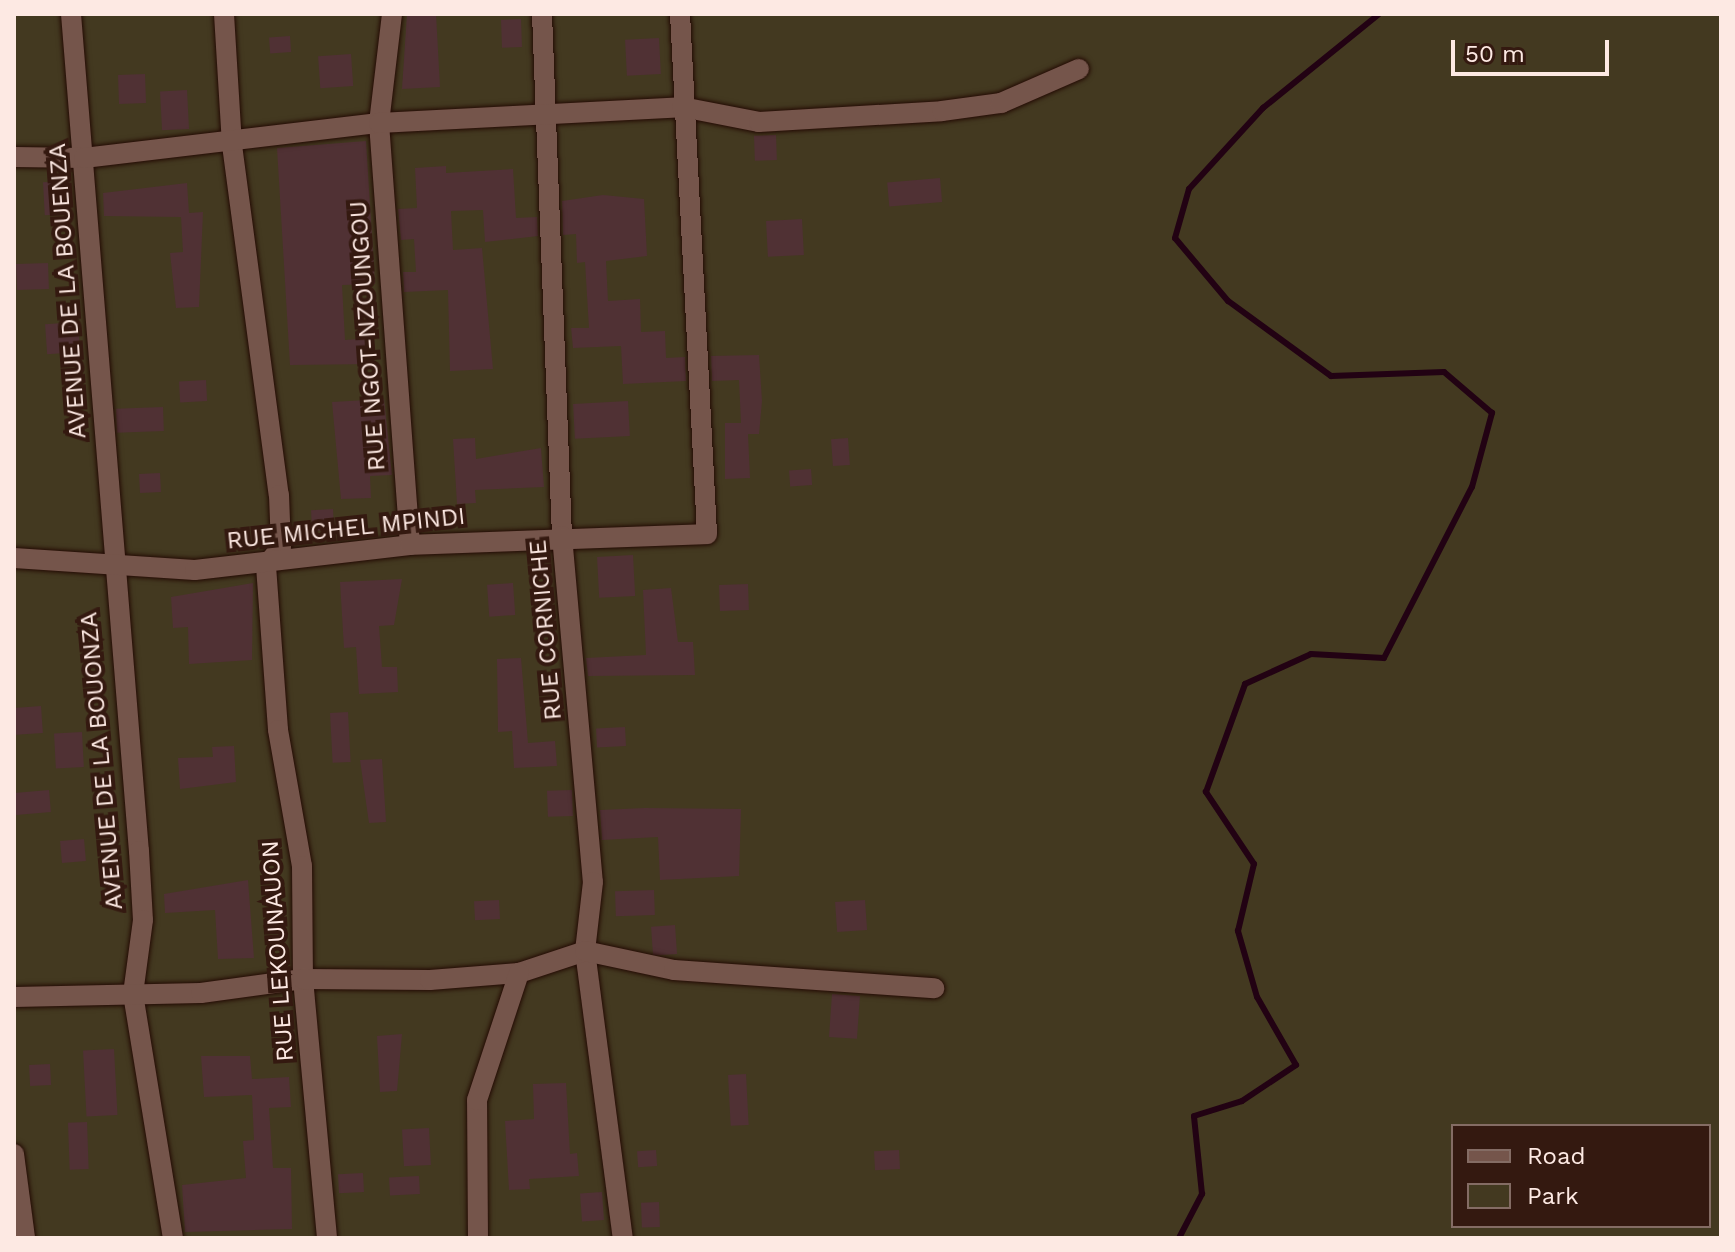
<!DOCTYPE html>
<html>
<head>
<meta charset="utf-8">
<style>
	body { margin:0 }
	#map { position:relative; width:1735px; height:1252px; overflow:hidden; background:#3f231a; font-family:"Work Sans",sans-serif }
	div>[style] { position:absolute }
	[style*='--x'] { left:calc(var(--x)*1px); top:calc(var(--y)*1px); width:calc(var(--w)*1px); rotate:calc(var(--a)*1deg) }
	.green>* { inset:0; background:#433920 }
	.stream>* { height:6px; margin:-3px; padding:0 3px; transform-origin:3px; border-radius:3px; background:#220213 }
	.building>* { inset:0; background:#503134; transform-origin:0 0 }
	.path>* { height:4px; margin-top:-2px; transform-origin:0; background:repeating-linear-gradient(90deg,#927a72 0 4px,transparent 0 8px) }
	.roads { filter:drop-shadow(0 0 2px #240b04) drop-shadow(0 0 2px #240b04) }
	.street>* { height:20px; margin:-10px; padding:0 10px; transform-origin:10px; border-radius:10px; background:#75554b }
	span { translate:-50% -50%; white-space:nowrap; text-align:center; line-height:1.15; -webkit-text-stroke:8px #341910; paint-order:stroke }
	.street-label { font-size:24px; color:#fde9e3 }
	.frame { position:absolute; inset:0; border:16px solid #fde9e3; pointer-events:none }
	.legend { position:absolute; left:1451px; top:1124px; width:260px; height:104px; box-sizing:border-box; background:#341910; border:2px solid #846c64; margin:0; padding:10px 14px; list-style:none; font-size:24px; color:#fde9e3 }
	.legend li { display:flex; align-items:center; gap:16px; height:40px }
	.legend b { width:40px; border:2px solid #846c64 }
	.scale { position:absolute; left:1451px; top:40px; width:158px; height:36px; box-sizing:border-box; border:4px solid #fde9e3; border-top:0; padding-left:10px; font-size:24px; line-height:28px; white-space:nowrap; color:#fde9e3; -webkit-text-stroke:6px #341910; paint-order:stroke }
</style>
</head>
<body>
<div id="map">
	<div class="green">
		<i style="clip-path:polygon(evenodd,14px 14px,1721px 14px,1721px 1238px,14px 1238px,14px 14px,1453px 1126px,1709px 1126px,1709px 1226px,1453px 1226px,1453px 1126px)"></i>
	</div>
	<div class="stream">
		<i style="--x:1179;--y:1238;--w:50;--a:-62.4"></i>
		<i style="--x:1202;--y:1194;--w:78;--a:-95.9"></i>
		<i style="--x:1194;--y:1116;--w:50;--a:-17.4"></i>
		<i style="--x:1242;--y:1101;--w:65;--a:-33.7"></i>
		<i style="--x:1296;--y:1065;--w:78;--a:-119.8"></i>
		<i style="--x:1257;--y:997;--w:69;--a:-106.1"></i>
		<i style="--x:1238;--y:931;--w:69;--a:-76.6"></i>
		<i style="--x:1254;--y:864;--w:87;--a:-123.7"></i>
		<i style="--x:1206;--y:792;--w:115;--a:-70.1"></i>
		<i style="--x:1245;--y:684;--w:72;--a:-24.4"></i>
		<i style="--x:1311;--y:654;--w:73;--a:3.1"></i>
		<i style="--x:1384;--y:658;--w:192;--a:-62.8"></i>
		<i style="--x:1472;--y:487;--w:77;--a:-74.9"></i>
		<i style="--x:1492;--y:413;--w:63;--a:-139.5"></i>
		<i style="--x:1444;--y:372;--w:113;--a:178"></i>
		<i style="--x:1331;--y:376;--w:127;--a:-143.9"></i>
		<i style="--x:1228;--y:301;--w:82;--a:-130.1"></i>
		<i style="--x:1175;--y:238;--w:51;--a:-74.1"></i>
		<i style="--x:1189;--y:189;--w:110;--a:-47.6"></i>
		<i style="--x:1263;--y:108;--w:149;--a:-39"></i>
	</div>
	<div class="building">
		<i style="clip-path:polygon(407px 14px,436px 14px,440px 87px,402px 89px)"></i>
		<i style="left:521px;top:19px;width:28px;height:20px;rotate:88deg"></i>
		<i style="left:290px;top:36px;width:16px;height:21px;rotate:86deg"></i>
		<i style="left:659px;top:38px;width:36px;height:34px;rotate:87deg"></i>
		<i style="left:351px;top:54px;width:32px;height:33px;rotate:86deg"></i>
		<i style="left:145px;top:74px;width:29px;height:27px;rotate:88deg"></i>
		<i style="left:187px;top:90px;width:39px;height:27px;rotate:87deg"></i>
		<i style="left:776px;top:135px;width:25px;height:22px;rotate:88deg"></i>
		<i style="clip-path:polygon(366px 141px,375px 284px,342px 285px,345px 340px,373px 338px,374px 364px,290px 365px,277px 148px)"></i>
		<i style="clip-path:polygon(446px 166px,446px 173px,513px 169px,516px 218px,537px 217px,538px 236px,485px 242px,483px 210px,451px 211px,453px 250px,482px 248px,493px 369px,450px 371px,448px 290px,404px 292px,403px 272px,416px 272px,414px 239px,401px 240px,398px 209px,417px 208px,415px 168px)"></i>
		<i style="left:940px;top:178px;width:24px;height:53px;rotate:85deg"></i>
		<i style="left:69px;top:181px;width:33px;height:26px;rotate:87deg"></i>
		<i style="clip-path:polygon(187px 183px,189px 213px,203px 212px,199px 307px,176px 308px,170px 253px,183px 252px,181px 217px,104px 216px,103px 193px)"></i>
		<i style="clip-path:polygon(603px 195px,644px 199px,647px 256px,606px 261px,608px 301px,640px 299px,641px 332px,665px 331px,666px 358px,685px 357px,686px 381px,623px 384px,621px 346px,573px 348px,571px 328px,589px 328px,585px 262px,577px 263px,576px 234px,563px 235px,562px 201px)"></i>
		<i style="left:802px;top:219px;width:36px;height:36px;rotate:87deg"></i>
		<i style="left:48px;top:263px;width:26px;height:32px;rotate:88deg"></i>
		<i style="left:78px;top:322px;width:30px;height:33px;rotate:86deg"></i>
		<i style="clip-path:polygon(759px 355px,762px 401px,759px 434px,748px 434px,750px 478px,725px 479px,725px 423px,741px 423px,739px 380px,712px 381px,711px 356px)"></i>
		<i style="left:206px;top:380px;width:21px;height:27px;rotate:87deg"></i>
		<i style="clip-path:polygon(384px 399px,392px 475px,370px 476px,371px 498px,341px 499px,332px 402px)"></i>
		<i style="left:628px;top:401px;width:35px;height:55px;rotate:87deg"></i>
		<i style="left:163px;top:407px;width:24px;height:47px;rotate:88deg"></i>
		<i style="clip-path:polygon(475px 438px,476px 459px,541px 448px,544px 487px,475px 490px,476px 503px,457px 504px,453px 439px)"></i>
		<i style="left:848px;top:438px;width:27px;height:17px;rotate:86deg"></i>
		<i style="left:811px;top:469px;width:16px;height:22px;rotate:86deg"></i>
		<i style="left:160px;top:473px;width:19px;height:21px;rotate:87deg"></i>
		<i style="left:333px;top:509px;width:21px;height:22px;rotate:87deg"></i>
		<i style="left:633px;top:555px;width:41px;height:36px;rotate:87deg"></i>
		<i style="clip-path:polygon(402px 579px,394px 625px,379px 626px,382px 667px,397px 667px,398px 692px,359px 694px,356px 647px,344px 648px,340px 582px)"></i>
		<i style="clip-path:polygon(253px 583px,252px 660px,189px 664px,188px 627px,173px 628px,171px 597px)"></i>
		<i style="left:513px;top:583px;width:32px;height:26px;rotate:86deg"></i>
		<i style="left:748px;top:584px;width:26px;height:29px;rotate:88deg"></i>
		<i style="clip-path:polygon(671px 588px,678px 642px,693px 642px,695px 675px,588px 676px,586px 658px,646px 655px,643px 590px)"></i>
		<i style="clip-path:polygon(521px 658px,528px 743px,555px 741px,557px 766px,514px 768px,512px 731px,498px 732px,497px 659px)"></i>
		<i style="left:41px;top:706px;width:27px;height:27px;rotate:86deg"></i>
		<i style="left:348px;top:712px;width:50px;height:18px;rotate:87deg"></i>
		<i style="left:625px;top:727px;width:19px;height:29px;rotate:87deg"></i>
		<i style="left:82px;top:732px;width:35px;height:28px;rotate:87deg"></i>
		<i style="clip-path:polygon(234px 746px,236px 782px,180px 789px,178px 758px,213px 757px,212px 747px)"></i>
		<i style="clip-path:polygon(382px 759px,386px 822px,369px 823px,360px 760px)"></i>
		<i style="left:49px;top:790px;width:22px;height:35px;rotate:85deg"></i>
		<i style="left:572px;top:790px;width:26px;height:25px;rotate:88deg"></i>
		<i style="clip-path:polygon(645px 808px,741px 809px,739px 876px,660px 880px,658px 837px,602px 840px,600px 810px)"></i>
		<i style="left:84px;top:839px;width:22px;height:24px;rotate:85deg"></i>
		<i style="clip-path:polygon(248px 880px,254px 958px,218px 959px,215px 910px,165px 913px,164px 894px)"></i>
		<i style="left:654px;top:890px;width:25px;height:39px;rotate:88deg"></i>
		<i style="left:499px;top:900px;width:19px;height:25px;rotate:87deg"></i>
		<i style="left:865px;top:900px;width:30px;height:30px;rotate:86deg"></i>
		<i style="left:675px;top:925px;width:29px;height:24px;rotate:86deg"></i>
		<i style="left:832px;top:994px;width:28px;height:43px;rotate:4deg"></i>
		<i style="clip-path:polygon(402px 1034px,397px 1091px,380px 1092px,377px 1036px)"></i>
		<i style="left:114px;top:1049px;width:66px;height:31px;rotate:87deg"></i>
		<i style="clip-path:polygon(201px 1056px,250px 1056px,252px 1079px,289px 1077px,291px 1107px,269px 1108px,273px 1168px,291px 1168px,292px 1229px,185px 1232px,182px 1185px,246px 1178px,243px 1141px,254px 1140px,252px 1095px,204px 1097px)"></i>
		<i style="left:50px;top:1064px;width:21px;height:21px;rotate:87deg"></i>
		<i style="left:746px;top:1074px;width:51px;height:18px;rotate:87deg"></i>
		<i style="clip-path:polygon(566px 1083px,570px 1154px,577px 1153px,579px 1176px,529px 1179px,530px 1189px,509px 1190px,505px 1121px,534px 1119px,533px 1084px)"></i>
		<i style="left:87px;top:1122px;width:47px;height:19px;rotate:88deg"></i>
		<i style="left:429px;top:1128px;width:37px;height:27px;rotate:87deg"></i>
		<i style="left:656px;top:1150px;width:16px;height:19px;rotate:86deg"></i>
		<i style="left:899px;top:1150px;width:19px;height:25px;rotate:87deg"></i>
		<i style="left:363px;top:1173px;width:19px;height:25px;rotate:87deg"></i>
		<i style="left:419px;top:1176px;width:18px;height:30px;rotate:87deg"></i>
		<i style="left:602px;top:1192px;width:28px;height:22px;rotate:86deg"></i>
		<i style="left:659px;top:1202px;width:25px;height:18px;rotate:88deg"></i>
	</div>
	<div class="path">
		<i style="--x:320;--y:14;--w:1;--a:0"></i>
	</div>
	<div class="roads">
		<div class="street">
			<i style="--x:71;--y:14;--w:840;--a:85.36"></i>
			<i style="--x:139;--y:851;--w:69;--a:86.7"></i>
			<i style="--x:143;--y:920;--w:75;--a:97.7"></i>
			<i style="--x:133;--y:994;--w:247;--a:80.7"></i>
			<i style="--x:224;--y:14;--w:131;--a:86.5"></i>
			<i style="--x:232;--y:145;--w:353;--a:82.4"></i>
			<i style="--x:279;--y:495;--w:52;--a:87.8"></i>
			<i style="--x:281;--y:547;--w:24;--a:128"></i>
			<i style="--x:266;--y:566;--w:164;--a:85.8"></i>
			<i style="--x:278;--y:730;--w:138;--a:80"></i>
			<i style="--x:302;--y:866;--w:113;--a:89.5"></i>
			<i style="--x:303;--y:979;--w:260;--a:84.7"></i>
			<i style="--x:392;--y:14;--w:110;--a:96.8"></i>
			<i style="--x:379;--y:123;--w:423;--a:85.8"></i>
			<i style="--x:542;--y:14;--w:522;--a:87.81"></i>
			<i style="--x:562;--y:536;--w:347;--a:84.9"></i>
			<i style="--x:593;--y:882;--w:69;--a:96.6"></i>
			<i style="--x:585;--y:951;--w:290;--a:82.5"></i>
			<i style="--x:14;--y:157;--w:70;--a:0.8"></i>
			<i style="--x:84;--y:158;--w:297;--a:-6.8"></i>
			<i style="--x:379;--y:123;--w:303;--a:-3"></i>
			<i style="--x:682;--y:107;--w:78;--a:11"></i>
			<i style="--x:759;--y:122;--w:183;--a:-3.4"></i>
			<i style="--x:942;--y:111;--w:60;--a:-7.7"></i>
			<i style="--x:1001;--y:103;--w:85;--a:-23.6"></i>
			<i style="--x:14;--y:558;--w:181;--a:3.8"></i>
			<i style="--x:195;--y:570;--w:216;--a:-6.6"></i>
			<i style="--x:410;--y:545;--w:297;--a:-2.1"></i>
			<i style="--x:707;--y:534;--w:521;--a:-92.97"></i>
			<i style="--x:14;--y:997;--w:187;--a:-1.2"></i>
			<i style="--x:201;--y:993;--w:103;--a:-7.8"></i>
			<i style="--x:303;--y:979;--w:127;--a:0.5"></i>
			<i style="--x:430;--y:980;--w:89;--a:-4.5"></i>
			<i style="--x:519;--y:973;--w:70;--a:-18.4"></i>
			<i style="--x:585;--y:951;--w:91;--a:12.1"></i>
			<i style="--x:674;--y:970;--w:261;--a:4"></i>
			<i style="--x:14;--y:1154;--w:85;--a:82.5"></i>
			<i style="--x:478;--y:1238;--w:138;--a:-90.4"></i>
			<i style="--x:477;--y:1100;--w:134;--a:-71.7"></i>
		</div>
	</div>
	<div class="street-label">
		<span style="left:68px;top:291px;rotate:-94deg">AVENUE DE LA BOUENZA</span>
		<span style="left:368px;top:336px;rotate:-94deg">RUE NGOT-NZOUNGOU</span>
		<span style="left:346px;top:529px;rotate:-6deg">RUE MICHEL MPINDI</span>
		<span style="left:546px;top:630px;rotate:-95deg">RUE CORNICHE</span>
		<span style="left:102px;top:761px;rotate:-95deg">AVENUE DE LA BOUONZA</span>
		<span style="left:278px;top:951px;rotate:-94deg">RUE LEKOUNAUON</span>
	</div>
	<div class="frame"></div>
	<ul class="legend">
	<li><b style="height:10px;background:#75554b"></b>Road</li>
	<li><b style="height:22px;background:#433920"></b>Park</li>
	</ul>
	<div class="scale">50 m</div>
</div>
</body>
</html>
